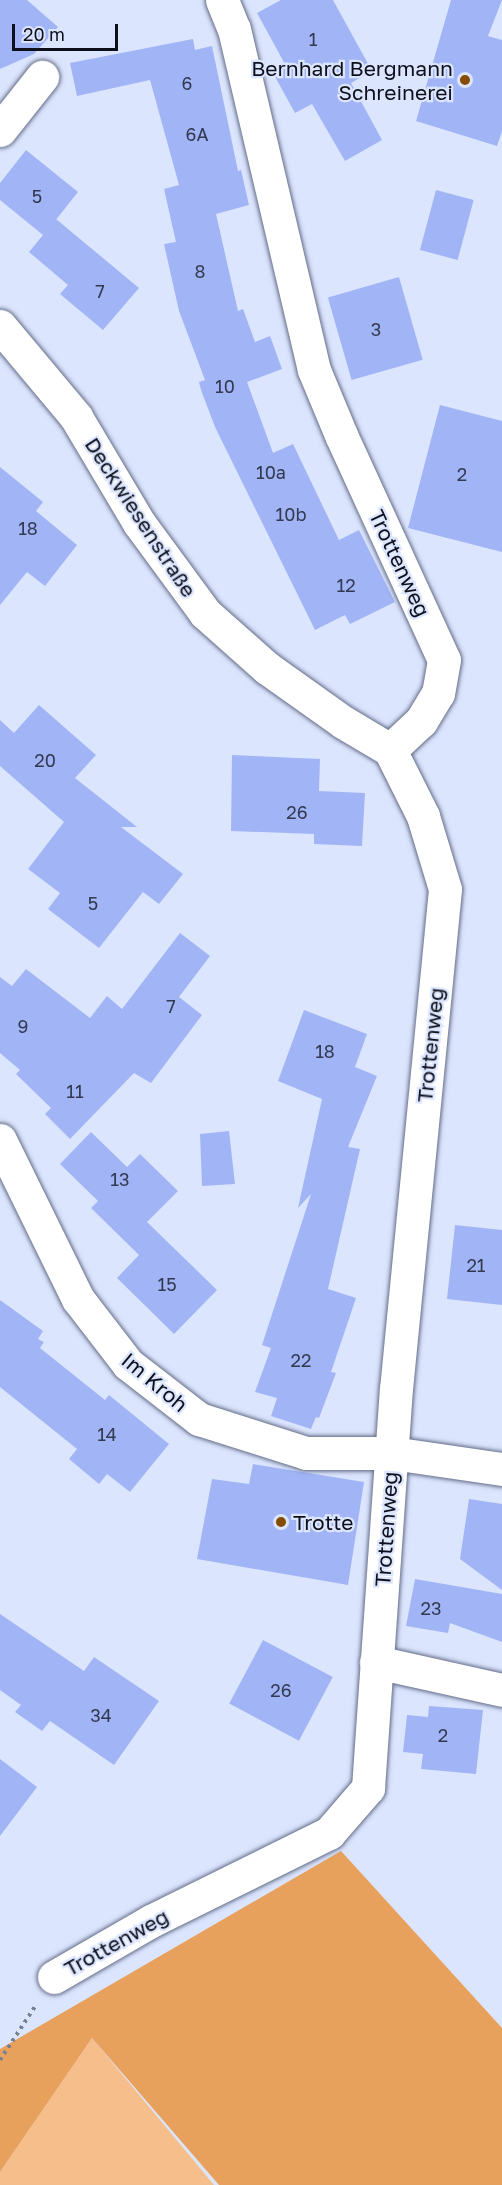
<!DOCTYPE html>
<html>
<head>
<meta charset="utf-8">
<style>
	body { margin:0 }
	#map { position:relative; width:502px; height:2185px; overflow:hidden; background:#dce5fe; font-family:"Golos Text",sans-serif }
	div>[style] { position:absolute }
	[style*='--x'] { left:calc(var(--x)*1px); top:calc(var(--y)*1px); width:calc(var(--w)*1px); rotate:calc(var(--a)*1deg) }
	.green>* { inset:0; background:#f6be8b }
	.forest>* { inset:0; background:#e7a15c }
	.building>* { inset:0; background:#a1b5f6; transform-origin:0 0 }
	.path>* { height:4px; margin-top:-2px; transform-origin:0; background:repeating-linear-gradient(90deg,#787f90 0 3px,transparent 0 7.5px) }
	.roads { filter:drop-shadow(0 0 2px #646d88) drop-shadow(0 0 2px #646d88) }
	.minor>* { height:33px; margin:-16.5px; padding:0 16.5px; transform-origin:16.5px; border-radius:16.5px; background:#fff }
	.dots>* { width:16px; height:16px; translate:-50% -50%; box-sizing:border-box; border:3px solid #dce5fe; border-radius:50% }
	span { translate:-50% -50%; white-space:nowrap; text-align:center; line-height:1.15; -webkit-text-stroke:4.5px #dce5fe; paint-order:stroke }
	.number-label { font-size:18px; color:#323951 }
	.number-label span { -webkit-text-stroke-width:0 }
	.poi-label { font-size:21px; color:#0d101a }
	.right { translate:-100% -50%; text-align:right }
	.left { translate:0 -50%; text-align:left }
	.street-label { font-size:21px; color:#0d101a }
	.scale { position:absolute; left:12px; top:24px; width:106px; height:27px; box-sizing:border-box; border:3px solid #0d101a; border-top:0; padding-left:8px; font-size:18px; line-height:21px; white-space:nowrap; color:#0d101a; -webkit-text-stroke:4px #dce5fe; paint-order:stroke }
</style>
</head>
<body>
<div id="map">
	<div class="green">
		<i style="clip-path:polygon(92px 2038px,214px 2185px,0 2185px,0 2172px)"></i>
	</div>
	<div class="forest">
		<i style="clip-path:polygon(341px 1851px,502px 2028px,502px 2185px,219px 2185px,92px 2038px,0 2172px,0 2049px)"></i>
	</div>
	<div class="building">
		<i style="clip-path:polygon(0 0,27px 0,58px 27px,34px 54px,0 69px)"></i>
		<i style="clip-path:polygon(281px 0,333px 0,372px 71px,351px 83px,382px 140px,345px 161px,312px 104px,295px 113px,273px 73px,286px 66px,257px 13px)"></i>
		<i style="clip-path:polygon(451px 0,502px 0,488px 36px,502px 40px,502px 131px,497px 146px,416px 121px)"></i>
		<i style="clip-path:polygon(193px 39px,195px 50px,212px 46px,238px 171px,241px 170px,249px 205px,216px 214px,238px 311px,243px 309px,255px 342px,270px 336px,282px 369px,247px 382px,273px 453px,293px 444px,339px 540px,359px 530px,395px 602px,350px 624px,345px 615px,315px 630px,215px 427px,201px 390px,199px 382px,205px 380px,179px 311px,164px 244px,176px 242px,164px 189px,179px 185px,150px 80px,77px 96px,70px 63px)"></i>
		<i style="clip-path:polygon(26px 150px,78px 192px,51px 226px,56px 219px,139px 288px,103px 330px,60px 294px,68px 285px,29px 252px,43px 235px,0 200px,0 183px)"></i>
		<i style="left:436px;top:190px;width:39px;height:62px;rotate:15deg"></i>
		<i style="left:399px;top:277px;width:86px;height:74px;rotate:74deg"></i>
		<i style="clip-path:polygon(440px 405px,502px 421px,502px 552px,408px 528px)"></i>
		<i style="clip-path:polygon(0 467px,43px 502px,36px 511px,77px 545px,45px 586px,27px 572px,0 605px)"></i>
		<i style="clip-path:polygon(39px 705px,96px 755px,75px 778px,137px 827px,121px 827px,183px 874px,159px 904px,143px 892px,99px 948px,48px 909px,60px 893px,28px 869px,64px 822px,0 766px,0 720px,14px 733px)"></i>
		<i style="clip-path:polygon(232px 755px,320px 759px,319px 791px,365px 793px,362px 846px,314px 844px,314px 834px,231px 831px)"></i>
		<i style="clip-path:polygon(180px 933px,210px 956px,179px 997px,202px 1015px,151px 1083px,134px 1073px,70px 1139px,45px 1114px,51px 1108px,16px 1074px,20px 1070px,0 1053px,0 977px,12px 986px,26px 969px,90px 1018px,107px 996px,122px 1009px)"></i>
		<i style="clip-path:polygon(304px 1010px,367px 1034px,355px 1067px,377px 1076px,348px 1147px,360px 1149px,328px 1289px,356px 1298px,331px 1372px,336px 1373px,319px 1418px,316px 1417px,311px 1429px,271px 1416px,277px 1398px,255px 1392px,271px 1348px,262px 1345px,311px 1194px,298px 1208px,322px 1099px,278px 1081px)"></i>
		<i style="clip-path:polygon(229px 1131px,235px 1184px,202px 1186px,200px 1134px)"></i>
		<i style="clip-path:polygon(91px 1132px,127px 1167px,140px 1154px,178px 1191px,147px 1222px,217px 1290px,174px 1334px,117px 1278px,139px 1255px,91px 1208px,98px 1201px,60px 1164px)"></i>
		<i style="clip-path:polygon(455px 1225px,502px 1230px,502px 1305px,447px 1299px)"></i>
		<i style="clip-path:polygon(0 1300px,43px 1331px,38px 1339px,44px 1342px,40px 1348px,105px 1400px,109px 1395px,169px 1444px,130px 1492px,107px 1474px,99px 1484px,69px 1459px,77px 1449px,0 1387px)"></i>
		<i style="clip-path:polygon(253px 1464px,364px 1482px,348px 1585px,197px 1559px,212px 1479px,249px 1484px)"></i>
		<i style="clip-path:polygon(469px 1499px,502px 1504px,502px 1590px,460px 1559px)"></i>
		<i style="clip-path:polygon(415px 1579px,502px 1594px,502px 1642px,450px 1623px,448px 1633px,406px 1626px)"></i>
		<i style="clip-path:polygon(0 1614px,84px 1671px,94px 1657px,159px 1701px,114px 1765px,50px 1721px,42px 1731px,15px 1712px,21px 1705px,0 1690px)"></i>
		<i style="left:263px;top:1640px;width:79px;height:72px;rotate:28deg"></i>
		<i style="clip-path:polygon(429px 1706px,483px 1710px,476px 1774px,421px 1769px,423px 1754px,403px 1752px,407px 1715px,428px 1717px)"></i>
		<i style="clip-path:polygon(0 1759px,37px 1787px,0 1836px)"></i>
	</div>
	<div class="path">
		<i style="--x:0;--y:2060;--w:66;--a:-56.8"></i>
	</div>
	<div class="roads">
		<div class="minor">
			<i style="--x:222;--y:0;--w:31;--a:68"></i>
			<i style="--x:234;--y:29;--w:350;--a:76.8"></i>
			<i style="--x:314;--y:370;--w:70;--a:67.4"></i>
			<i style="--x:341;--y:435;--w:247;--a:65.4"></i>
			<i style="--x:444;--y:660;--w:34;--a:100"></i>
			<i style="--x:438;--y:693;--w:33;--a:121"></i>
			<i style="--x:421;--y:721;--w:42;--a:136.9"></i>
			<i style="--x:0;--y:130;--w:68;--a:-51.6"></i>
			<i style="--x:0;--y:326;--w:119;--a:50.1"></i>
			<i style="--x:76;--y:417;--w:123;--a:59.3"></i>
			<i style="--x:139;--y:523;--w:112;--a:53.7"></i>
			<i style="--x:205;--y:613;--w:83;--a:41.6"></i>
			<i style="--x:267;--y:668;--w:93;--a:35.4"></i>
			<i style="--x:343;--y:722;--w:55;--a:30.8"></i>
			<i style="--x:0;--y:1140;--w:177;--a:63.9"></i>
			<i style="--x:78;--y:1299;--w:82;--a:52.4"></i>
			<i style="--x:128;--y:1364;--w:90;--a:37.8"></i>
			<i style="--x:199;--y:1419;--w:112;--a:17.6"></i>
			<i style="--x:306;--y:1453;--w:86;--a:0"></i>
			<i style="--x:392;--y:1453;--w:111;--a:8.3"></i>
			<i style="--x:376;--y:1662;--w:129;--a:12.5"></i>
			<i style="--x:54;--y:1977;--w:112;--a:-30"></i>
			<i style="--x:151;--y:1921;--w:199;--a:-26.3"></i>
			<i style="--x:329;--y:1833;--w:60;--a:-49.1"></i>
			<i style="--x:368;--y:1788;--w:400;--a:-86"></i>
			<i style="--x:396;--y:1389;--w:502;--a:-84.4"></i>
			<i style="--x:445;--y:889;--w:76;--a:-106.8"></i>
			<i style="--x:423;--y:816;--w:74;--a:-116.6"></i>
		</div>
	</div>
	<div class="dots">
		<i style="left:465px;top:80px;background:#854c00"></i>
		<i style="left:281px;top:1522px;background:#854c00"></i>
	</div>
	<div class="number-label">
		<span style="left:313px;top:39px">1</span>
		<span style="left:187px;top:83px">6</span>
		<span style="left:197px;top:134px">6A</span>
		<span style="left:37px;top:196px">5</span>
		<span style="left:200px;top:271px">8</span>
		<span style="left:100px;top:291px">7</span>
		<span style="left:376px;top:329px">3</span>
		<span style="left:225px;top:386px">10</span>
		<span style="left:271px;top:472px">10a</span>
		<span style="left:462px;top:474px">2</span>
		<span style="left:291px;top:514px">10b</span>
		<span style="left:28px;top:528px">18</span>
		<span style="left:346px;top:585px">12</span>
		<span style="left:45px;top:760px">20</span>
		<span style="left:297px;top:812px">26</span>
		<span style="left:93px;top:903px">5</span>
		<span style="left:171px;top:1006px">7</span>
		<span style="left:23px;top:1026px">9</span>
		<span style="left:325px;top:1051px">18</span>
		<span style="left:75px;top:1091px">11</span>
		<span style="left:120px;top:1179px">13</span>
		<span style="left:476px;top:1265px">21</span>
		<span style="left:167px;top:1284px">15</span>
		<span style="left:301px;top:1360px">22</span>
		<span style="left:107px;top:1434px">14</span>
		<span style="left:431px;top:1608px">23</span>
		<span style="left:281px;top:1690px">26</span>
		<span style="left:101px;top:1715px">34</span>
		<span style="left:443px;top:1735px">2</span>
	</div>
	<div class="poi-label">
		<span class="right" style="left:453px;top:80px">Bernhard Bergmann<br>Schreinerei</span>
		<span class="left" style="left:293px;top:1522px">Trotte</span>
	</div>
	<div class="street-label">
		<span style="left:141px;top:517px;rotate:57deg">Deckwiesenstraße</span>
		<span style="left:400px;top:563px;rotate:65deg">Trottenweg</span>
		<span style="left:430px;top:1045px;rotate:-84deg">Trottenweg</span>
		<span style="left:155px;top:1382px;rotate:40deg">Im Kroh</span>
		<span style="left:386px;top:1529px;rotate:-86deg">Trottenweg</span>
		<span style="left:116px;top:1942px;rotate:-29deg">Trottenweg</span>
	</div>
	<div class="scale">20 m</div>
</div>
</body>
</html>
